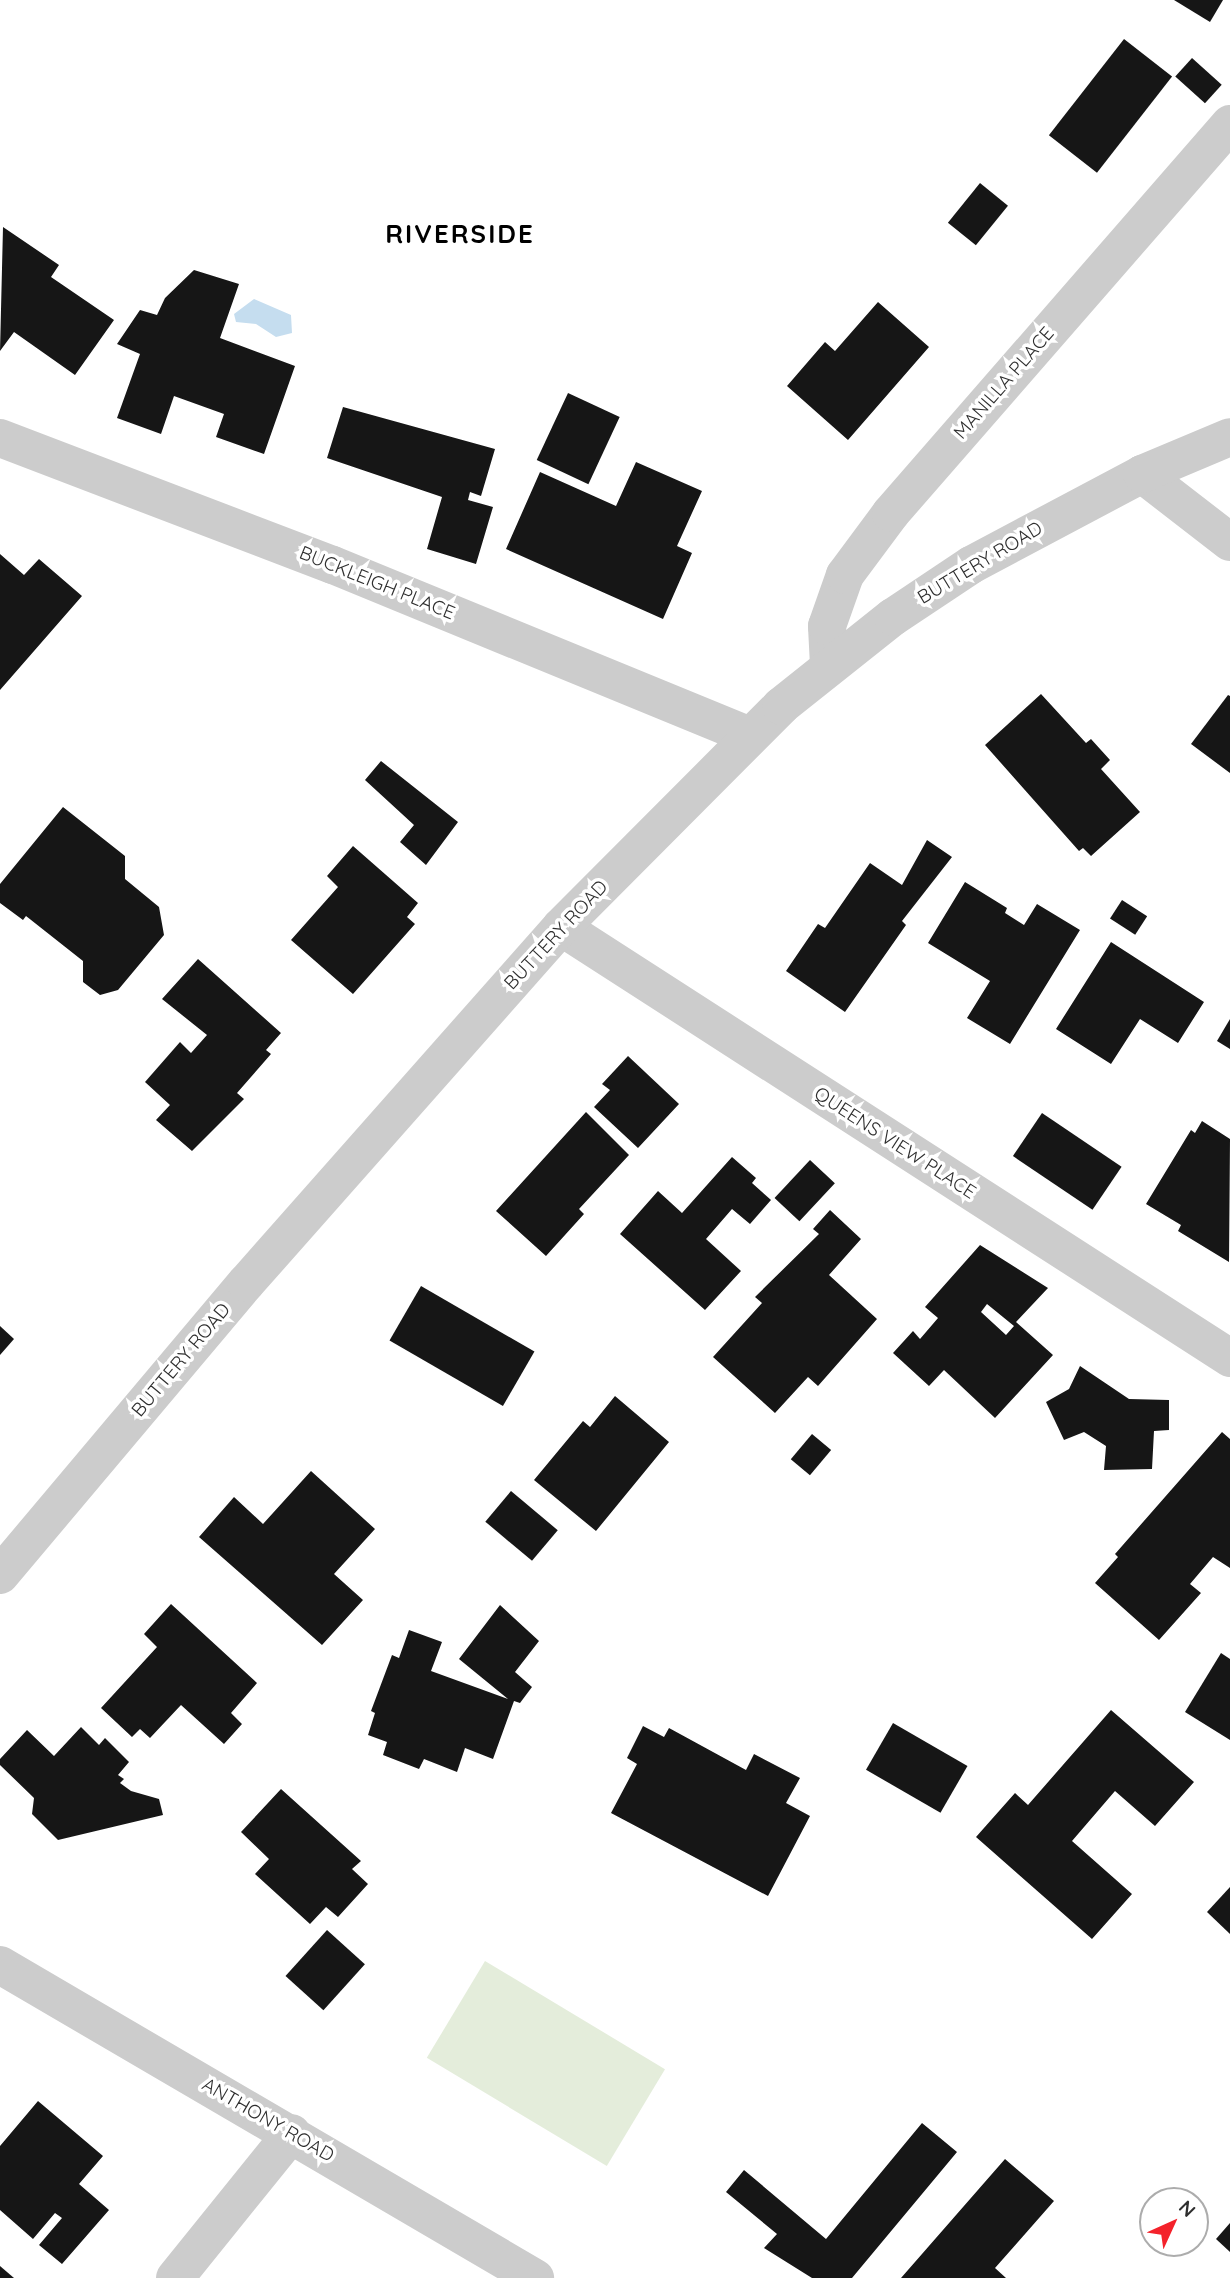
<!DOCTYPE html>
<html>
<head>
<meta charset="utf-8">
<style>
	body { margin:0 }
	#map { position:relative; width:1230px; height:2278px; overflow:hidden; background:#fff; font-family:Quicksand,sans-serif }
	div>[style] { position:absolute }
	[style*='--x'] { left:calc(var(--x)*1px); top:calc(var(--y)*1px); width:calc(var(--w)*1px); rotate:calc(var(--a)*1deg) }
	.green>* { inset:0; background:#e4eddb; transform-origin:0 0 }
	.water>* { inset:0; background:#c5ddef }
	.building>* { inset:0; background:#161616; transform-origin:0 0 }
	.minor>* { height:38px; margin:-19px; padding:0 19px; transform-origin:19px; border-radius:19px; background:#ccc }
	span { translate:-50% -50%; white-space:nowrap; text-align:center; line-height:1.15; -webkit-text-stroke:7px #fff; paint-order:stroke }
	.street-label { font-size:19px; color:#2f2f2f }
	.district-label { font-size:26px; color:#000; font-weight:700; letter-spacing:2px }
	.north { position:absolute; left:1139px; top:2187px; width:70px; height:70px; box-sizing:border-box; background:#fff; border:2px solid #acacac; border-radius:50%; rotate:45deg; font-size:19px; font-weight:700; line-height:28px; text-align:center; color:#2f2f2f }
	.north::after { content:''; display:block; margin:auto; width:24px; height:32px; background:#f4222b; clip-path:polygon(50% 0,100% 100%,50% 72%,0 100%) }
</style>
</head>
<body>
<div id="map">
	<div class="green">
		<i style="left:485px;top:1961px;width:210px;height:113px;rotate:31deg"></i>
	</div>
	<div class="water">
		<i style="clip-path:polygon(254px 299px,291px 315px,292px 333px,276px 337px,256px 324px,236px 322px,234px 314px)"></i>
	</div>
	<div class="building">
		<i style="clip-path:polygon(1174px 0,1223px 0,1210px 22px)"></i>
		<i style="left:1124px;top:39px;width:61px;height:122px;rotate:38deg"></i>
		<i style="left:1192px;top:58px;width:40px;height:25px;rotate:42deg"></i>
		<i style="left:980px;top:183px;width:36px;height:51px;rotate:39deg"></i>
		<i style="clip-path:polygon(3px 227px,59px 265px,51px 277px,114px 320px,75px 375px,14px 332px,0 351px)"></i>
		<i style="clip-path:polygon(194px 270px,239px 284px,220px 338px,295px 366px,264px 454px,216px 437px,224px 414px,174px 396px,161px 434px,117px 418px,140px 354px,117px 344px,140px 310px,157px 315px,165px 298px)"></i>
		<i style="clip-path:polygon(878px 302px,929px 347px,848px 440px,787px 386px,825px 342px,835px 351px)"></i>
		<i style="left:568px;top:393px;width:57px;height:74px;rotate:25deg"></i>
		<i style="clip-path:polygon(343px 407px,495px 449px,481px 496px,470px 492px,468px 500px,493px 507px,476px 564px,427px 549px,442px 497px,327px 458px)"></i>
		<i style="clip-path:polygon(636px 462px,702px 491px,677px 546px,692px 553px,663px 619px,506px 549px,540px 472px,616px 506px)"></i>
		<i style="clip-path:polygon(0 554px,24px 575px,39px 559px,82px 596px,0 690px)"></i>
		<i style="clip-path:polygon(1041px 694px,1086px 743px,1091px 739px,1110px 760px,1101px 769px,1140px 812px,1091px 856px,1083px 848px,1079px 851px,985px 745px)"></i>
		<i style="clip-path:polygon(1228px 695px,1230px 696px,1230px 773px,1191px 744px)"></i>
		<i style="clip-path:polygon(381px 761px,458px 822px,426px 865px,400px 842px,414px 825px,365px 780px)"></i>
		<i style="clip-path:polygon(63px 807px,125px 856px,125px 879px,159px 907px,164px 935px,118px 990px,100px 995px,83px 982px,83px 961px,26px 916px,23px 920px,0 903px,0 884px)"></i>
		<i style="clip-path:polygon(927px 840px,952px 857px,902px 921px,906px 925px,845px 1012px,786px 971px,818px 924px,825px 928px,870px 863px,902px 885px)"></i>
		<i style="clip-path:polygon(353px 846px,418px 903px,407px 917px,415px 924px,353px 994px,291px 940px,338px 887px,327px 876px)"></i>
		<i style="clip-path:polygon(965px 882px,1007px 908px,1005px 913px,1024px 925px,1037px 904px,1080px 930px,1010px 1044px,967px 1018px,990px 981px,928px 943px)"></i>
		<i style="left:1122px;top:900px;width:30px;height:22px;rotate:33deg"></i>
		<i style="clip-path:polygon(1111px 942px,1204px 1002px,1178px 1043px,1140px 1019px,1111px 1064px,1056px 1029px)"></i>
		<i style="clip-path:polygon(198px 959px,281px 1033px,266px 1050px,271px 1054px,237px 1093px,244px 1099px,192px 1151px,156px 1120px,170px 1105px,145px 1082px,180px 1042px,191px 1053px,207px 1035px,162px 999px)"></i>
		<i style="clip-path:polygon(1230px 1019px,1230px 1049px,1217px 1041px)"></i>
		<i style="clip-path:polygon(628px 1056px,679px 1104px,638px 1148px,594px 1107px,610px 1090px,602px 1084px)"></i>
		<i style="clip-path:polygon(586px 1112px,629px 1155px,579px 1209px,584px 1214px,546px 1256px,496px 1211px)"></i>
		<i style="left:1042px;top:1113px;width:96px;height:52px;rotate:34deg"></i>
		<i style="clip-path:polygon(1202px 1121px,1230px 1139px,1229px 1262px,1178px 1231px,1181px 1225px,1146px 1204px,1191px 1130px,1195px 1133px)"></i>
		<i style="clip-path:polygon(732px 1157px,756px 1178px,752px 1183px,771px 1200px,750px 1224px,732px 1209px,706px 1239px,741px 1271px,705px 1310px,620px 1234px,658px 1191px,682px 1213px)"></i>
		<i style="left:810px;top:1160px;width:34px;height:52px;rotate:43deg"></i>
		<i style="clip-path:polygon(830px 1210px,861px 1239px,829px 1275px,877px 1319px,818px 1386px,808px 1377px,775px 1413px,713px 1357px,762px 1303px,755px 1297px,819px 1234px,813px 1229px)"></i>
		<i style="clip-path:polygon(evenodd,980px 1245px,1048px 1288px,1016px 1322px,1053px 1355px,995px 1418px,944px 1370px,929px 1386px,893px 1353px,913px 1331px,920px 1339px,938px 1318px,925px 1307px,980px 1245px,987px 1304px,1014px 1326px,1006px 1335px,981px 1312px,987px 1304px)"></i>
		<i style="left:421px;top:1286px;width:131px;height:63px;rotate:30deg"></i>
		<i style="clip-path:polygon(0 1326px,14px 1339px,0 1355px)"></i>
		<i style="clip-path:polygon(1080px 1366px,1129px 1399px,1169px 1400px,1169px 1430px,1154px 1431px,1152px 1469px,1104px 1470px,1106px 1446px,1084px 1432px,1064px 1440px,1046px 1402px,1069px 1389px)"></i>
		<i style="clip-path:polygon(615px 1396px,669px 1442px,596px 1531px,534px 1480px,583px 1421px,590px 1427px)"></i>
		<i style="clip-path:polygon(1222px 1432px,1230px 1439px,1230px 1568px,1213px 1557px,1190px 1584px,1201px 1593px,1159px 1640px,1095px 1583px,1118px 1557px,1115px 1554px)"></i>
		<i style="left:812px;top:1434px;width:25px;height:33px;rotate:40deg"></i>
		<i style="clip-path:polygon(311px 1471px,375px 1529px,334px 1574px,363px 1600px,322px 1645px,199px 1537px,234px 1497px,263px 1524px)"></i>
		<i style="left:511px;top:1491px;width:61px;height:40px;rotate:40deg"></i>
		<i style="clip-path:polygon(171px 1604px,257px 1683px,231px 1713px,242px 1724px,224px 1744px,181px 1705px,150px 1738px,140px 1729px,132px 1737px,101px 1708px,157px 1647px,144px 1634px)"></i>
		<i style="clip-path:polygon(500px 1605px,539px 1641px,515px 1672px,532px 1687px,520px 1703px,514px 1701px,493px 1759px,465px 1748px,457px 1772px,424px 1759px,419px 1769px,383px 1755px,387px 1742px,368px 1735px,375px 1713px,371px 1711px,392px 1655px,399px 1658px,409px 1630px,442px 1642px,431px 1671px,508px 1699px,459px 1659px)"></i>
		<i style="clip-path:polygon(1221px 1653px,1230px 1659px,1230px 1740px,1185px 1712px)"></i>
		<i style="clip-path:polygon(1111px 1710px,1194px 1782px,1155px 1826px,1115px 1791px,1072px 1841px,1132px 1894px,1092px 1939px,976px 1837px,1015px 1793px,1028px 1805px)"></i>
		<i style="left:893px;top:1723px;width:86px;height:54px;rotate:30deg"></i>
		<i style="clip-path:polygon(643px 1726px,664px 1737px,669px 1728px,746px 1770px,754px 1754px,800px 1778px,786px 1803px,810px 1816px,768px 1896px,611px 1813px,637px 1764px,627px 1758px)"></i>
		<i style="clip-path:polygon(81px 1727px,99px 1745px,105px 1738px,129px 1762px,118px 1775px,124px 1779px,120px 1783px,131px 1791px,159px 1799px,163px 1815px,58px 1840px,32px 1814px,34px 1798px,0 1765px,0 1759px,27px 1730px,54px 1756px)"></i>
		<i style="clip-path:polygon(281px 1789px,361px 1861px,352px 1869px,368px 1884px,338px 1917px,326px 1907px,310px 1924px,255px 1874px,269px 1859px,241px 1832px)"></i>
		<i style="clip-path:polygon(1230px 1887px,1230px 1934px,1207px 1912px)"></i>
		<i style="left:327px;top:1930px;width:51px;height:62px;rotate:42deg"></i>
		<i style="clip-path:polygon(38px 2101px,103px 2156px,79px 2184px,109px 2210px,62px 2264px,39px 2245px,62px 2218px,55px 2213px,33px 2239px,0 2210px,0 2146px)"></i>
		<i style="clip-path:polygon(922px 2123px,957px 2152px,852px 2278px,812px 2278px,764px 2248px,777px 2234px,726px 2192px,744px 2170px,826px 2239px)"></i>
		<i style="clip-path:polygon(1005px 2159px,1054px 2201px,995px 2268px,1006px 2278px,901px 2278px)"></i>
		<i style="clip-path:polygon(1230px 2223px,1230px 2252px,1216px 2239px)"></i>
		<i style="clip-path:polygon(0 2266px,14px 2278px,0 2278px)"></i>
	</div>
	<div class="minor">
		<i style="--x:0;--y:438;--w:356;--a:20.9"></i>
		<i style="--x:333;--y:565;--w:451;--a:22.3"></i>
		<i style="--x:1142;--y:474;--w:111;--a:37.7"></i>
		<i style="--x:829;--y:665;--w:39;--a:-93"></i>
		<i style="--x:827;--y:626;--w:54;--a:-70.6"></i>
		<i style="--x:845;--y:575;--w:77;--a:-53.4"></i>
		<i style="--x:891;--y:513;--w:516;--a:-48.93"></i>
		<i style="--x:561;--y:927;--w:796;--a:32.79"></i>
		<i style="--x:0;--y:1575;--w:382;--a:-49.9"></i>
		<i style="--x:246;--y:1283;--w:475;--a:-48.5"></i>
		<i style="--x:561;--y:927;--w:312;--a:-45.1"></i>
		<i style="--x:781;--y:706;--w:143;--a:-38.5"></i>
		<i style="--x:893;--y:617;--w:94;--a:-33.7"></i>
		<i style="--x:971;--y:565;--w:194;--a:-28"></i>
		<i style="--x:1142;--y:474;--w:95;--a:-22.8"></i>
		<i style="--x:0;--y:1965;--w:620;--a:30.33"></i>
		<i style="--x:175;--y:2278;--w:186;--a:-51.1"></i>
	</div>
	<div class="street-label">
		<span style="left:1004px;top:383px;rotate:-49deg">MANILLA PLACE</span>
		<span style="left:980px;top:563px;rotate:-31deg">BUTTERY ROAD</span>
		<span style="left:377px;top:583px;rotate:22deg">BUCKLEIGH PLACE</span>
		<span style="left:556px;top:935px;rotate:-47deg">BUTTERY ROAD</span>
		<span style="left:895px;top:1143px;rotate:33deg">QUEENS VIEW PLACE</span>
		<span style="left:181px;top:1360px;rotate:-50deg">BUTTERY ROAD</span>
		<span style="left:268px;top:2120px;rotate:30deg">ANTHONY ROAD</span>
	</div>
	<div class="district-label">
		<span style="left:460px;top:234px">RIVERSIDE</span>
	</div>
	<div class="north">N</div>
</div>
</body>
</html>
